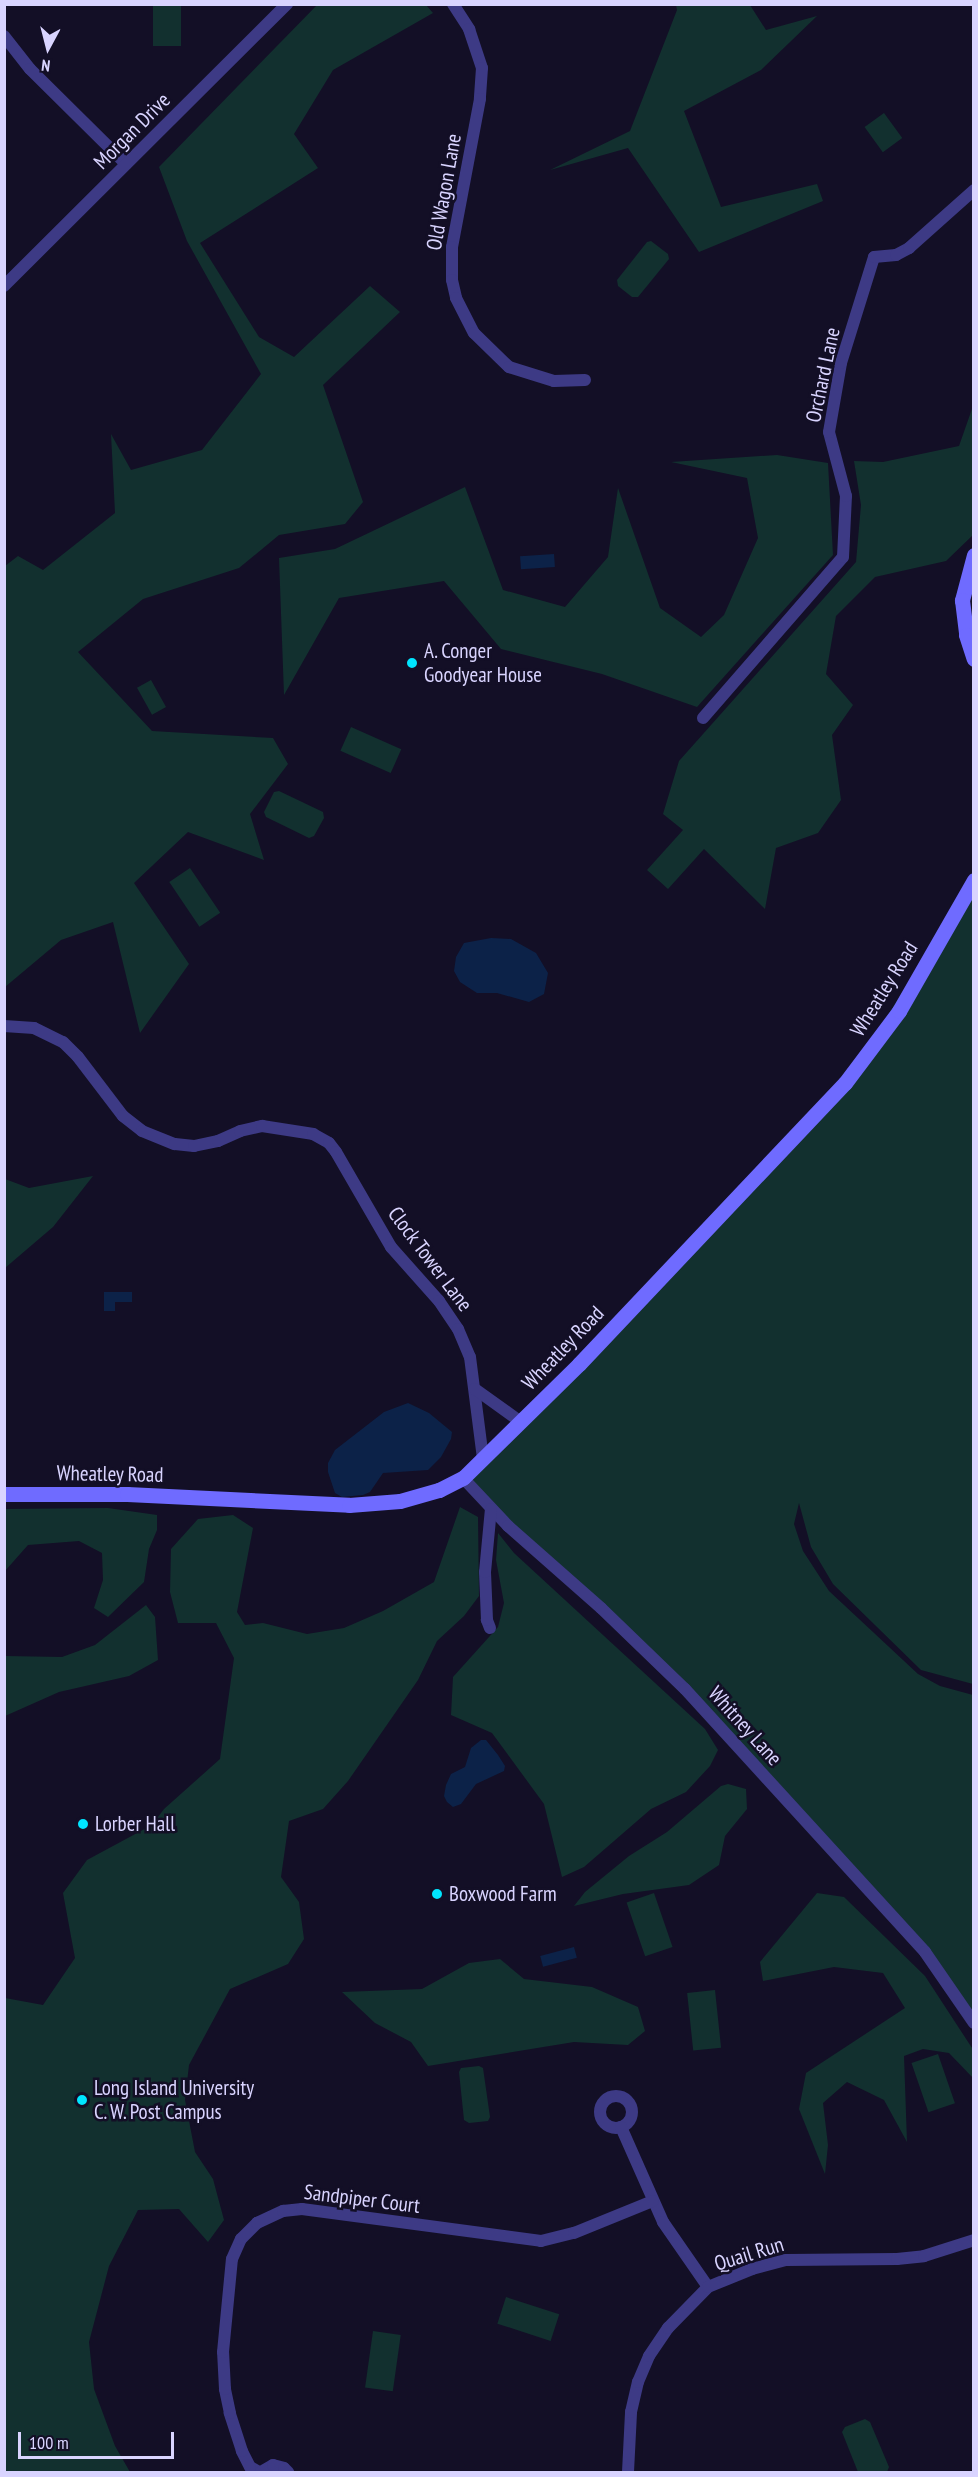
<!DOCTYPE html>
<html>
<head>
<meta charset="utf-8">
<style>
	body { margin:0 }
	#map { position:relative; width:978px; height:2477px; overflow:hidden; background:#130f26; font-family:"PT Sans Narrow",sans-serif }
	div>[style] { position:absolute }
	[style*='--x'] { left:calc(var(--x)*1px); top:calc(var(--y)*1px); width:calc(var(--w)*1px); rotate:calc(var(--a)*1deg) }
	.green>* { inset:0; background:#12302f; transform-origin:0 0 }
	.water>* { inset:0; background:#0c2248; transform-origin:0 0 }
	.street>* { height:12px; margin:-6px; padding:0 6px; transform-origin:6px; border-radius:6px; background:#3d3a85 }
	.street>.ring { margin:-6px; padding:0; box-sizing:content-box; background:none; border:12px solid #3d3a85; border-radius:50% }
	.secondary>* { height:15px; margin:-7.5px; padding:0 7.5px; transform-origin:7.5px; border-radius:7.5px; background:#6f6bff }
	.dots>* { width:16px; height:16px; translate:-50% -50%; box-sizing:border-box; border:3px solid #130f26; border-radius:50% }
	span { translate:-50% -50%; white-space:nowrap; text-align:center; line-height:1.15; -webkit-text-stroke:5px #130f26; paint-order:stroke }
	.street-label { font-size:21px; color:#d9d4ff }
	.poi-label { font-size:21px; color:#d9d4ff }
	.left { translate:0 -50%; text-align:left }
	.frame { position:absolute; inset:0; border:6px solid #d9d4ff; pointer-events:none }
	.north { position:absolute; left:18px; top:18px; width:60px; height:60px; -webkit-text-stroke:4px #130f26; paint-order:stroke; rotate:187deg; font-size:16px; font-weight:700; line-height:24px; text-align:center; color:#d9d4ff }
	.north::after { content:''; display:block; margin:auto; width:21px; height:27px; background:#d9d4ff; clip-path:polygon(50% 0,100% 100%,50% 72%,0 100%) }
	.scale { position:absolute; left:18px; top:2432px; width:156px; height:27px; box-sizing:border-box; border:3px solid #d9d4ff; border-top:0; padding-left:8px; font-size:18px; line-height:21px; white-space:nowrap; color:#d9d4ff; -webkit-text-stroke:4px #130f26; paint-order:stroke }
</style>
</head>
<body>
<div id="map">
	<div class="green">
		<i style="clip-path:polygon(318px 4px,426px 5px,433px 13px,333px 70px,294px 134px,318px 168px,200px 243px,259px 337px,294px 357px,370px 286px,400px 312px,323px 385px,363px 502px,345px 524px,279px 535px,239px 568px,143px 599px,78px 652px,152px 731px,273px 738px,288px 764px,250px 814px,264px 860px,188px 832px,134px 883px,189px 964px,140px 1033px,113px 922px,61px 940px,5px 987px,5px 566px,18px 556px,43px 570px,115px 513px,111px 434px,131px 470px,202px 450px,261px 374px,187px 241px,159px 167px)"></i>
		<i style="left:153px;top:5px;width:28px;height:41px"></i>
		<i style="clip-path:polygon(676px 5px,750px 5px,766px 30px,817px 16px,761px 70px,684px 111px,721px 207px,817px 184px,823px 201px,699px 252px,628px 148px,550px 170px,630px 131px,677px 10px)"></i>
		<i style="left:884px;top:113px;width:31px;height:24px;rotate:54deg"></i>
		<i style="clip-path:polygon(651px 241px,668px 254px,669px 259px,638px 297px,632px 297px,618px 286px,617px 280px,647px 242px)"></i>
		<i style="clip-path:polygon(973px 406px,973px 535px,946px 561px,875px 577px,836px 616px,826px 674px,853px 705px,832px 735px,841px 800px,818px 833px,776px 848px,765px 909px,704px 849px,668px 889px,647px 870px,683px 830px,663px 814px,679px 761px,856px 562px,861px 505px,854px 461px,883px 462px,959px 446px)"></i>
		<i style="clip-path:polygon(777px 455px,828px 463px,833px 555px,697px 707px,602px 674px,501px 649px,444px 581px,339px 598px,284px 695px,279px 558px,335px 549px,465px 487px,503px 590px,565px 607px,608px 557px,618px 488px,660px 608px,701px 637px,724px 615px,758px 538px,747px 478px,671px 462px)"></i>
		<i style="left:151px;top:680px;width:31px;height:16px;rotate:61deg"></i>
		<i style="left:351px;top:727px;width:55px;height:26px;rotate:24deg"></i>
		<i style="clip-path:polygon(279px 791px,323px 812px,324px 818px,314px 836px,309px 838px,266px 817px,264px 812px,274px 792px)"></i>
		<i style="left:190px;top:868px;width:54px;height:25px;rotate:56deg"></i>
		<i style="clip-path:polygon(973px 880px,973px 1684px,921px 1670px,833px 1584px,811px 1547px,799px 1503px,794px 1524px,803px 1551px,829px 1591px,918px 1674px,940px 1686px,973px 1695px,973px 2023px,944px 1976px,685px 1689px,463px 1478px,845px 1083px)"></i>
		<i style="clip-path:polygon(93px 1176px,53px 1227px,5px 1268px,5px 1179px,29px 1188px)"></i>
		<i style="clip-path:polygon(460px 1507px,478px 1517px,479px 1596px,464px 1616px,437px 1641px,418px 1680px,348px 1781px,323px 1809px,289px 1821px,281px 1877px,299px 1902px,304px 1939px,288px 1964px,230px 1989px,189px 2065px,185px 2100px,195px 2152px,213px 2179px,224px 2220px,208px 2242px,179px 2209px,138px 2210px,109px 2266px,89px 2342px,94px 2389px,115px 2446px,130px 2472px,5px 2472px,5px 1998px,43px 2005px,75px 1958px,63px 1893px,87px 1860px,152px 1825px,164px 1809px,220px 1759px,234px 1658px,216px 1623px,178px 1623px,170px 1592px,171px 1549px,198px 1519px,233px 1515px,253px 1528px,237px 1612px,245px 1625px,263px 1623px,307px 1634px,344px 1628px,383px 1611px,434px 1582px)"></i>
		<i style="clip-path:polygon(108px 1508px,157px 1515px,157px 1530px,149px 1549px,144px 1582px,108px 1617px,94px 1608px,103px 1580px,102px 1553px,79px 1541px,28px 1545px,5px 1571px,5px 1509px)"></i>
		<i style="clip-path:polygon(498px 1533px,514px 1553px,705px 1729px,718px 1750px,710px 1766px,686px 1792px,651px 1809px,584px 1867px,562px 1877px,544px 1804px,492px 1733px,451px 1715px,453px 1677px,498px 1627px,504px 1603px,496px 1560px)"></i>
		<i style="clip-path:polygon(146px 1605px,155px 1617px,158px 1660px,129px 1676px,59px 1692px,5px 1716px,5px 1656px,62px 1657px,95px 1645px)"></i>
		<i style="clip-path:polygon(728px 1784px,746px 1789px,747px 1809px,725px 1836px,719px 1865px,689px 1885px,623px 1894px,574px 1906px,585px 1892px,629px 1856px,667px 1832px,721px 1786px)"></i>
		<i style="left:654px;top:1893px;width:57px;height:29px;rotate:71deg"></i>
		<i style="clip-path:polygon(817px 1893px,844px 1897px,925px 1976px,974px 2051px,973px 2078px,949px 2053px,923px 2049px,904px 2056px,907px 2142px,884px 2100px,847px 2082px,823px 2103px,828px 2145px,825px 2174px,799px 2109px,806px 2073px,905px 2008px,883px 1973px,834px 1967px,763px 1981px,760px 1962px)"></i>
		<i style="clip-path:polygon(500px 1959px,524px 1979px,592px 1987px,638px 2007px,645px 2031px,628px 2045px,574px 2042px,428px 2066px,411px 2042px,375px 2023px,342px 1992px,422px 1989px,469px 1963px)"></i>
		<i style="left:715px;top:1990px;width:58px;height:28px;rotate:84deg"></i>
		<i style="left:938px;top:2054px;width:52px;height:28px;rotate:71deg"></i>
		<i style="clip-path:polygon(479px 2066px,483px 2068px,490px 2117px,488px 2121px,469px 2123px,464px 2120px,459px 2072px,461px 2068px)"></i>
		<i style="left:506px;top:2297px;width:56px;height:28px;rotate:18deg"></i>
		<i style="left:373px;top:2331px;width:28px;height:57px;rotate:8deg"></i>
		<i style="clip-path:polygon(865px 2419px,870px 2422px,889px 2467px,887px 2472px,858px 2472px,842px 2432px,845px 2427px)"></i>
	</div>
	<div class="water">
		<i style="left:554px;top:554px;width:13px;height:34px;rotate:86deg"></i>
		<i style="clip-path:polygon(491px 938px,511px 939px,536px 953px,548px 973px,544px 994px,529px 1002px,497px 993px,477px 993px,460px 982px,454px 971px,456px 957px,464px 943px)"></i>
		<i style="clip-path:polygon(104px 1292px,132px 1292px,132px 1302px,115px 1302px,115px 1311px,104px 1311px)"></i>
		<i style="clip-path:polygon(408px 1403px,429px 1413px,452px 1432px,451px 1439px,441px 1457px,428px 1470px,383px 1473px,370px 1492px,363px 1495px,342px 1497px,335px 1493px,328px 1472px,328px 1463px,335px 1450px,384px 1412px)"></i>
		<i style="clip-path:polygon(481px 1740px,486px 1740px,498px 1755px,505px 1766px,504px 1771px,476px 1784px,461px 1804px,453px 1807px,447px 1802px,444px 1796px,446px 1785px,451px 1774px,465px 1767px,471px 1748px)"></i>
		<i style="left:574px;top:1947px;width:11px;height:35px;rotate:75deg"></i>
	</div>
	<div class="street">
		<i style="--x:453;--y:4;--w:30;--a:57"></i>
		<i style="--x:469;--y:29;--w:41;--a:71.6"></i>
		<i style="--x:482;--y:68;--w:31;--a:94"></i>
		<i style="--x:480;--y:99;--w:151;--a:100.7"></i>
		<i style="--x:452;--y:247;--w:33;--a:90"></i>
		<i style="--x:452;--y:280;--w:18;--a:77"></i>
		<i style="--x:456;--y:298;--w:39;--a:63"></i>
		<i style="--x:474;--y:333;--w:49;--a:44.2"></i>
		<i style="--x:509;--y:367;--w:47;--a:17.3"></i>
		<i style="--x:554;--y:381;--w:31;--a:-2"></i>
		<i style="--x:4;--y:36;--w:42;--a:51.8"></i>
		<i style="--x:30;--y:69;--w:135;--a:44.7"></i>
		<i style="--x:4;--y:286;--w:400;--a:-44.9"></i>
		<i style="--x:703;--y:718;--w:213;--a:-49"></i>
		<i style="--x:843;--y:557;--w:61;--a:-87.2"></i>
		<i style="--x:846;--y:496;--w:66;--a:-104.9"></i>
		<i style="--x:829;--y:432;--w:70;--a:-80.1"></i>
		<i style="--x:841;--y:363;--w:111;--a:-72.7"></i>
		<i style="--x:874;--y:257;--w:22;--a:-5"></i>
		<i style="--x:896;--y:255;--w:15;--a:-28"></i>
		<i style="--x:909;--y:248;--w:87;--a:-41.7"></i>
		<i style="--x:4;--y:1026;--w:30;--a:4"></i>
		<i style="--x:34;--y:1028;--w:32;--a:26"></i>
		<i style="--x:63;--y:1042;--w:21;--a:45"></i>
		<i style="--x:78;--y:1057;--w:74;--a:52.7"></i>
		<i style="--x:123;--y:1116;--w:24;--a:38"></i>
		<i style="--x:142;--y:1131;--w:35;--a:22"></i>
		<i style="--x:175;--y:1144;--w:19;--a:6"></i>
		<i style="--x:194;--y:1146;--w:25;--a:-12"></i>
		<i style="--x:218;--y:1141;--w:24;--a:-24"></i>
		<i style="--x:240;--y:1131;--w:23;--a:-13"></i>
		<i style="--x:262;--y:1126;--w:52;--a:8.9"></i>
		<i style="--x:313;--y:1134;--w:18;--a:29"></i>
		<i style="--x:329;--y:1143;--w:11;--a:52"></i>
		<i style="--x:336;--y:1152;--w:110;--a:59.9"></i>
		<i style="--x:391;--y:1247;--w:72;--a:48.4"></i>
		<i style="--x:439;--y:1301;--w:34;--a:56"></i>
		<i style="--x:458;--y:1329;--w:30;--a:67"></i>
		<i style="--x:470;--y:1357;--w:103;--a:82.7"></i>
		<i style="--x:475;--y:1389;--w:57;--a:35.7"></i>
		<i style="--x:463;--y:1478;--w:66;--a:46.8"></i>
		<i style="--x:508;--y:1526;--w:124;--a:41.4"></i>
		<i style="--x:601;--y:1608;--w:117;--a:44"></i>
		<i style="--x:685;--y:1689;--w:356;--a:47.6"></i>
		<i style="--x:925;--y:1952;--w:86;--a:55.4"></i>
		<i style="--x:490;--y:1628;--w:9;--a:-111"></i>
		<i style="--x:487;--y:1620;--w:48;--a:-92.4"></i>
		<i style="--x:485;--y:1572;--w:63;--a:-84.6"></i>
		<i class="ring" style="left:600px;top:2096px;width:20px;height:20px"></i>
		<i style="--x:621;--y:2127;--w:104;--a:66.1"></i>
		<i style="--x:663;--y:2222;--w:79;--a:55.3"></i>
		<i style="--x:259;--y:2472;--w:10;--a:-151"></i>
		<i style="--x:250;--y:2467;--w:18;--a:-117"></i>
		<i style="--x:242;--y:2451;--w:40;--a:-108"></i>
		<i style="--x:230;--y:2413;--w:25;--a:-102"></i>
		<i style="--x:225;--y:2389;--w:37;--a:-93"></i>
		<i style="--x:223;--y:2352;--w:93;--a:-84.5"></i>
		<i style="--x:232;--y:2259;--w:22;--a:-66"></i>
		<i style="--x:241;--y:2239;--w:23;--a:-45"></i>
		<i style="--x:257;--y:2223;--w:29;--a:-25"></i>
		<i style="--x:283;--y:2211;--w:19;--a:-6"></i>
		<i style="--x:302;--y:2209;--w:241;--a:7.6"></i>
		<i style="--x:541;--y:2241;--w:34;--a:-14"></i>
		<i style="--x:574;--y:2233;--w:85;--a:-22.1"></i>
		<i style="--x:261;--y:2472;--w:14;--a:-30"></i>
		<i style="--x:273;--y:2465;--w:11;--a:15"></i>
		<i style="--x:284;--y:2468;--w:6;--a:45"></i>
		<i style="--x:628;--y:2472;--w:60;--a:-87.1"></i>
		<i style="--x:631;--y:2412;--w:31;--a:-77"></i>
		<i style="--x:638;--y:2382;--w:28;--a:-67"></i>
		<i style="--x:649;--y:2356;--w:34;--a:-56"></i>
		<i style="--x:668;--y:2328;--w:57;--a:-45.7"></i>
		<i style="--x:708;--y:2287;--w:48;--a:-22.2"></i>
		<i style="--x:752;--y:2269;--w:35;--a:-15"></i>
		<i style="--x:786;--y:2260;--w:111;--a:-0.5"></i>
		<i style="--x:897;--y:2259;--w:27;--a:-6"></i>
		<i style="--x:924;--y:2256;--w:52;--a:-17.7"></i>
	</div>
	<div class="secondary">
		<i style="--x:974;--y:555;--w:47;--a:104.9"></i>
		<i style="--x:962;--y:600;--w:35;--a:83"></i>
		<i style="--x:966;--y:635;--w:25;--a:72"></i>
		<i style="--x:4;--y:1494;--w:123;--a:0"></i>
		<i style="--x:127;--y:1494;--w:222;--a:2.8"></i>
		<i style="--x:349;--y:1505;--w:51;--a:-4.5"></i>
		<i style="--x:400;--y:1501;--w:41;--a:-15.8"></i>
		<i style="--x:439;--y:1490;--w:27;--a:-27"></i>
		<i style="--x:463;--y:1478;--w:163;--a:-44.5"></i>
		<i style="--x:579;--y:1364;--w:387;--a:-46.6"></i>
		<i style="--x:845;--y:1083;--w:90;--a:-53.1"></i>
		<i style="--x:899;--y:1011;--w:151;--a:-60.2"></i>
	</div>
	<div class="dots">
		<i style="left:412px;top:663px;background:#00e5ff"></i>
		<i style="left:83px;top:1824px;background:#00e5ff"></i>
		<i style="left:437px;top:1894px;background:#00e5ff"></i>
		<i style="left:82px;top:2100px;background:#00e5ff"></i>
	</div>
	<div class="street-label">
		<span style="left:132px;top:131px;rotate:-45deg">Morgan Drive</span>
		<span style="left:444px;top:192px;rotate:-80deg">Old Wagon Lane</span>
		<span style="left:823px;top:375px;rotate:-78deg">Orchard Lane</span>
		<span style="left:884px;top:989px;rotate:-58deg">Wheatley Road</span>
		<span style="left:430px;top:1259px;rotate:53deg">Clock Tower Lane</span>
		<span style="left:563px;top:1348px;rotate:-46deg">Wheatley Road</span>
		<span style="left:110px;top:1474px;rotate:1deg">Wheatley Road</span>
		<span style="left:745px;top:1726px;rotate:48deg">Whitney Lane</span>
		<span style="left:362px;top:2199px;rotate:7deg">Sandpiper Court</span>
		<span style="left:749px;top:2254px;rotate:-17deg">Quail Run</span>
	</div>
	<div class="poi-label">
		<span class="left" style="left:424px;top:663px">A. Conger<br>Goodyear House</span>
		<span class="left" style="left:95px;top:1824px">Lorber Hall</span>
		<span class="left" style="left:449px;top:1894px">Boxwood Farm</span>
		<span class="left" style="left:94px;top:2100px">Long Island University<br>C. W. Post Campus</span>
	</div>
	<div class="frame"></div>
	<div class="north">N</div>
	<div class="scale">100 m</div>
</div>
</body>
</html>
